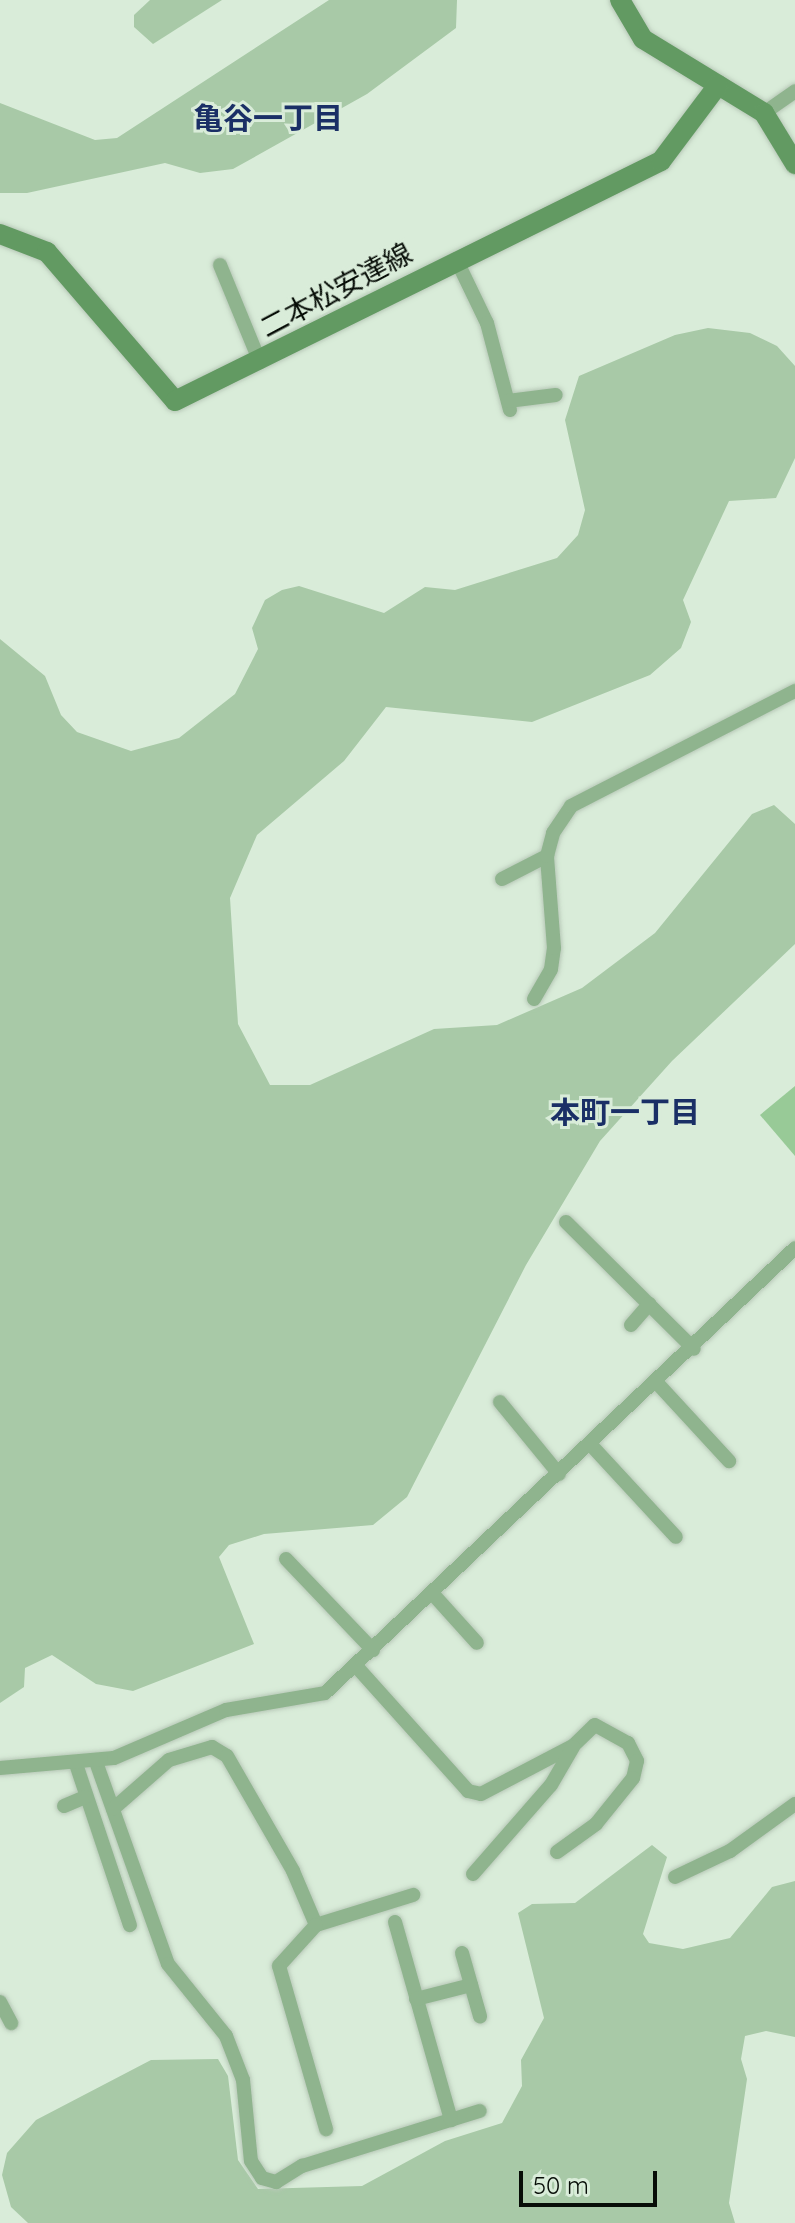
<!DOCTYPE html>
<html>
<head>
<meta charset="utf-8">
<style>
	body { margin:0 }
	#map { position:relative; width:795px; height:2223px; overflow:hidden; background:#d9ecd9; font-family:Quicksand,"Noto Sans JP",sans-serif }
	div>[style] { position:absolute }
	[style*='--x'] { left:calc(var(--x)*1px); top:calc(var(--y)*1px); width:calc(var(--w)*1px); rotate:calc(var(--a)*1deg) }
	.green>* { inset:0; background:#a8c9a7 }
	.building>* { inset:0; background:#98ca97 }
	.roads { filter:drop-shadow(0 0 2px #b7c8b7) drop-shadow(0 0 2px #b7c8b7) }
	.street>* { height:14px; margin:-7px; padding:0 7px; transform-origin:7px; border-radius:7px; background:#8fb48e }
	.secondary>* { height:20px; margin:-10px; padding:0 10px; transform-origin:10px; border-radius:10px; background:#629a62 }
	span { translate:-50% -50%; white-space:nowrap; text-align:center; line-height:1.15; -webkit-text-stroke:6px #d9ecd9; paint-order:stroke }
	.street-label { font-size:28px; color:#070d07 }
	.neighbourhood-label { font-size:30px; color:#1a2f66; font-weight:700 }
	.scale { position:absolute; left:519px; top:2171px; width:138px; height:36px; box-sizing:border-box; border:4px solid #070d07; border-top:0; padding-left:10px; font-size:24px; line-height:28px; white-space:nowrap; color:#070d07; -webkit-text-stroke:6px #d9ecd9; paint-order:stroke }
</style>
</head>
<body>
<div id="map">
	<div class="green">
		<i style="clip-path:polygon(150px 0,222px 0,153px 44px,134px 27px,134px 15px)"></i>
		<i style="clip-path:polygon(329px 0,457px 0,456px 28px,367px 94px,233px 169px,200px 173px,165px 163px,27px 193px,0 193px,0 103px,95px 140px,117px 138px)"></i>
		<i style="clip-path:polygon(708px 328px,750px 333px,777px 346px,795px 366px,795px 458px,776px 498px,729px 501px,683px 600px,691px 622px,681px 648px,650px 675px,532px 722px,386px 707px,344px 761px,257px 835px,230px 898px,238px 1024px,270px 1085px,310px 1085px,434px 1029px,497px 1025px,582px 988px,655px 933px,752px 814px,774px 805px,795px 824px,795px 944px,672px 1061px,600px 1141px,526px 1265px,407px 1497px,373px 1525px,264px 1534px,229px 1545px,219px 1557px,254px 1644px,133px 1691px,96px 1684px,52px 1655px,25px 1668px,24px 1687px,0 1703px,0 639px,45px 676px,61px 715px,77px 732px,131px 751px,179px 738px,235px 694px,258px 649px,252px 628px,265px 600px,282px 590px,299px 586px,384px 613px,425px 587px,455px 590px,557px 558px,578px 535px,585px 510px,565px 420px,579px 376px,675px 335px)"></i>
		<i style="clip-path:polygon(652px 1845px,667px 1857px,643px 1934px,649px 1943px,683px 1949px,730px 1938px,772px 1887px,795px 1881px,795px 2037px,766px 2031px,745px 2036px,741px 2059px,747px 2079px,729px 2203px,735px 2223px,28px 2223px,11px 2207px,2px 2175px,7px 2153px,36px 2120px,151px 2060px,218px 2059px,228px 2076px,238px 2160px,258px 2189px,362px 2186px,445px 2141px,502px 2123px,522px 2086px,521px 2060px,544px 2018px,518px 1913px,532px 1904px,575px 1903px)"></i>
	</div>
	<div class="building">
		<i style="clip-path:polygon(795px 1086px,795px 1156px,760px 1115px)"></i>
	</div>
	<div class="roads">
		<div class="street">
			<i style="--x:764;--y:113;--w:38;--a:-35"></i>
			<i style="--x:456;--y:259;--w:71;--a:64.2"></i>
			<i style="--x:487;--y:323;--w:90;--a:75.2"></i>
			<i style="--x:220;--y:265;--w:105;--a:67.6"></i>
			<i style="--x:508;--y:401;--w:48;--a:-7.1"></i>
			<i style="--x:502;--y:879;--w:51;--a:-27.1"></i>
			<i style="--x:534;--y:999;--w:34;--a:-60"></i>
			<i style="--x:551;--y:969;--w:21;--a:-82"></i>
			<i style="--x:554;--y:948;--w:92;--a:-94.4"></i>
			<i style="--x:547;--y:856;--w:24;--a:-75"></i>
			<i style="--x:553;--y:833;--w:32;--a:-56"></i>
			<i style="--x:571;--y:806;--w:252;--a:-27.2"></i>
			<i style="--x:566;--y:1222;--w:180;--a:44.8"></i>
			<i style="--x:631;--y:1325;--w:28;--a:-49"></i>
			<i style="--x:658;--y:1384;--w:105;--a:47.3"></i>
			<i style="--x:500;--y:1402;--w:93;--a:50.7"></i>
			<i style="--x:591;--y:1445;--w:125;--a:47.3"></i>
			<i style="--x:286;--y:1559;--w:126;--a:46.3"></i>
			<i style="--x:432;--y:1593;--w:67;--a:48"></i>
			<i style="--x:356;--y:1666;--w:168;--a:48.1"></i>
			<i style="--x:468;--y:1791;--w:13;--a:13"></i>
			<i style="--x:481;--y:1794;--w:104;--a:-27.6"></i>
			<i style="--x:573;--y:1746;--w:30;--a:-44"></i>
			<i style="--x:595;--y:1725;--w:38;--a:29"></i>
			<i style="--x:628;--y:1743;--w:20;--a:63"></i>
			<i style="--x:637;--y:1761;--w:17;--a:103"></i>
			<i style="--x:633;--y:1778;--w:59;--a:128.8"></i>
			<i style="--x:596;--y:1824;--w:48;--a:144.3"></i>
			<i style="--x:96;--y:1762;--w:214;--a:70.4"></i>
			<i style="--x:168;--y:1964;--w:92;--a:51.1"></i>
			<i style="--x:226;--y:2036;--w:47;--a:68.9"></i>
			<i style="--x:243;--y:2080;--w:81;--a:84.4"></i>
			<i style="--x:251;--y:2161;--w:20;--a:57"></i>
			<i style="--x:262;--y:2178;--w:15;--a:16"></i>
			<i style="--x:276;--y:2182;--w:31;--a:-32"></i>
			<i style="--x:302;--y:2166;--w:186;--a:-17.2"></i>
			<i style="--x:76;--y:1764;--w:170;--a:71.5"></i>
			<i style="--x:0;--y:1768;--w:114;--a:-5"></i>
			<i style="--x:114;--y:1758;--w:122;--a:-23.2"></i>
			<i style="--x:226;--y:1710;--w:100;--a:-9.7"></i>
			<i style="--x:325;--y:1693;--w:647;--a:-43.43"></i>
			<i style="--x:64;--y:1806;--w:23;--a:-23"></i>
			<i style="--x:113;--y:1809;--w:74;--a:-41.2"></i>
			<i style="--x:169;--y:1760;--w:45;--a:-16.8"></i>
			<i style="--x:212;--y:1747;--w:17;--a:31"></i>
			<i style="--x:227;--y:1756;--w:133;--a:60.1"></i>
			<i style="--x:293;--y:1871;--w:59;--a:66.9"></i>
			<i style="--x:316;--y:1925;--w:102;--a:-17.2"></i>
			<i style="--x:473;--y:1874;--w:118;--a:-48.8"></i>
			<i style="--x:551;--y:1785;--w:44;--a:-59.9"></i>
			<i style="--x:675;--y:1877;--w:61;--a:-25.3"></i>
			<i style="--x:730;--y:1851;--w:80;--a:-35.9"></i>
			<i style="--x:395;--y:1922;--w:206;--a:74.2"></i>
			<i style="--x:316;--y:1925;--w:55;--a:132.1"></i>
			<i style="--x:279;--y:1966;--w:170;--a:73.9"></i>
			<i style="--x:462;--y:1953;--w:66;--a:74.1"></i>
			<i style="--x:416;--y:1999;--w:57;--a:-14.3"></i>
			<i style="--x:0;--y:2002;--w:24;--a:62"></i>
		</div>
		<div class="secondary">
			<i style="--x:620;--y:0;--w:45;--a:59.5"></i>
			<i style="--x:643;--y:39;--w:142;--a:31.4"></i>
			<i style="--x:764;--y:113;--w:60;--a:58.7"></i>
			<i style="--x:0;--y:234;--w:50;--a:21"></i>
			<i style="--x:47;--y:252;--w:196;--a:49.3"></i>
			<i style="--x:175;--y:401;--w:542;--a:-26.28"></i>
			<i style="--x:661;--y:161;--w:95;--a:-53.1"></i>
		</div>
	</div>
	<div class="street-label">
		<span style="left:336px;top:290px;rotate:-28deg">二本松安達線</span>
	</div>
	<div class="neighbourhood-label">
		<span style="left:268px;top:118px">亀谷一丁目</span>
		<span style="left:625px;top:1112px">本町一丁目</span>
	</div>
	<div class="scale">50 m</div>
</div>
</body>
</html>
